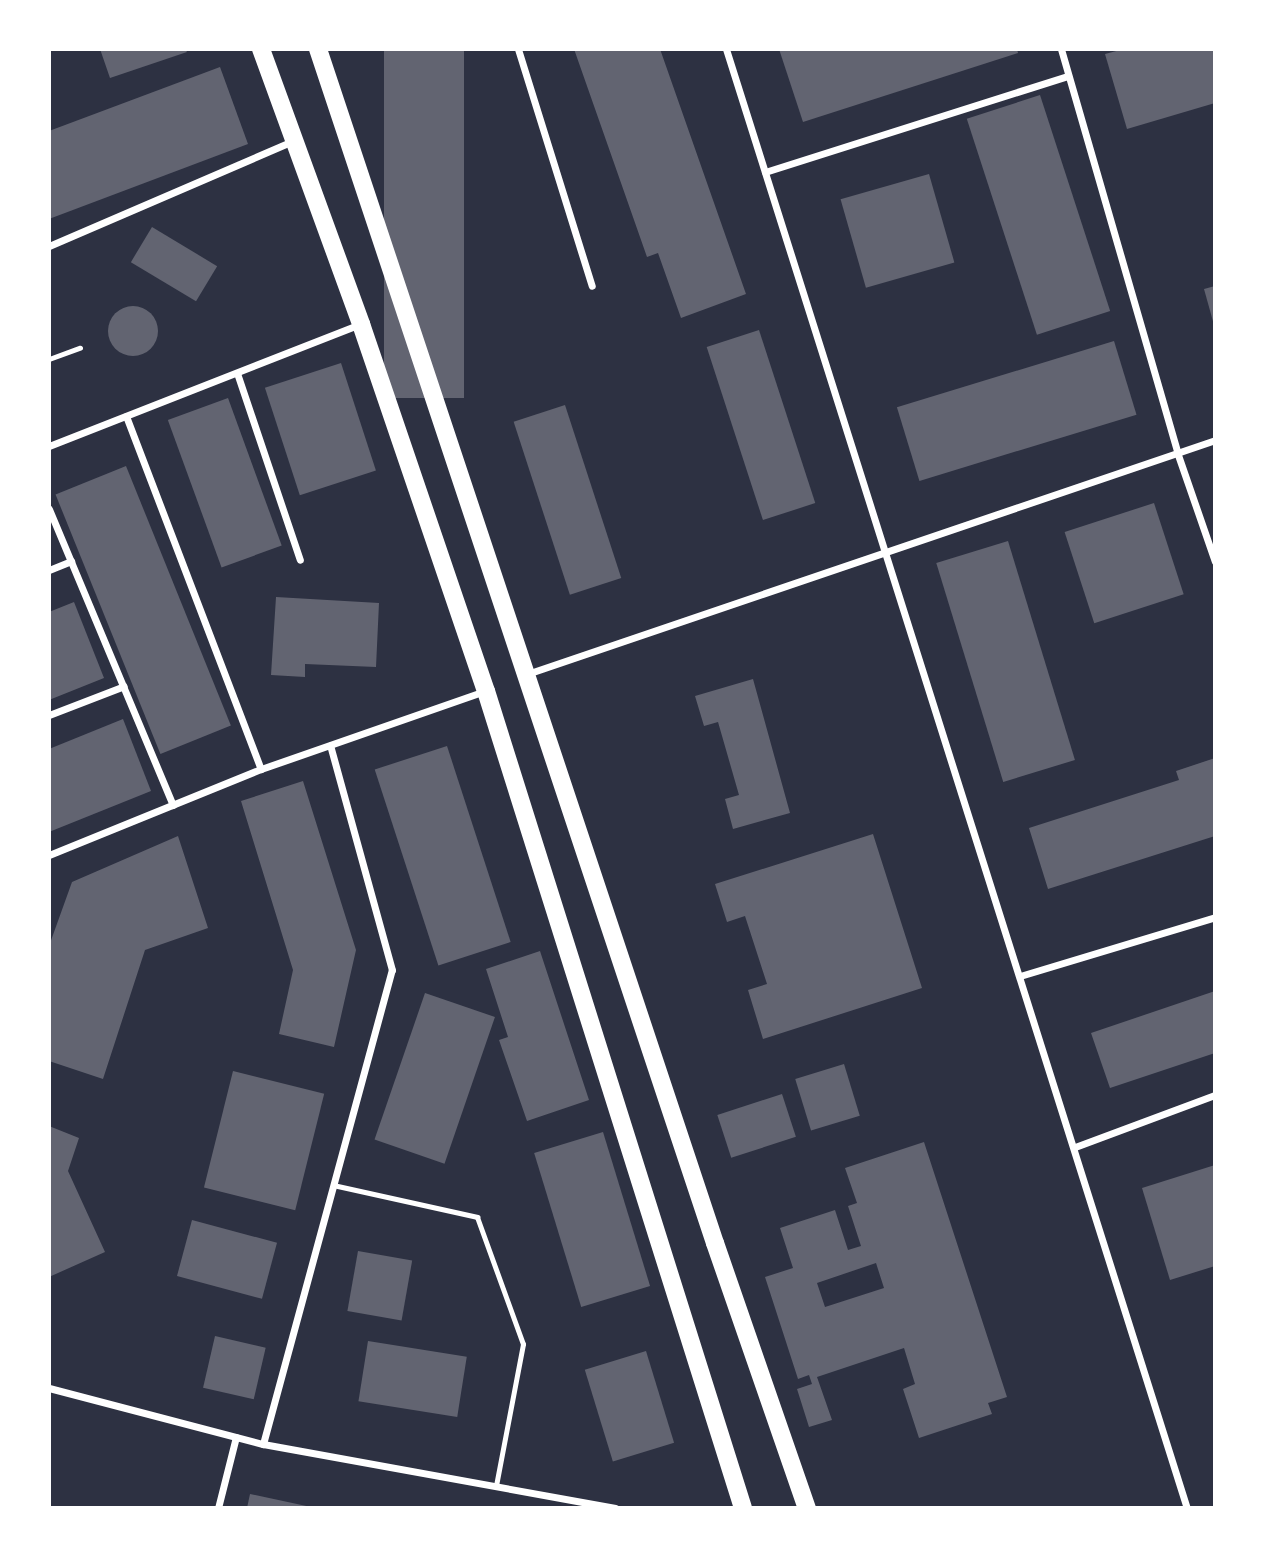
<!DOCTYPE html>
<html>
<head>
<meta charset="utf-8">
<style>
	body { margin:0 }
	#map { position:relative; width:1264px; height:1557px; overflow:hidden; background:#2d3142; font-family:Rubik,sans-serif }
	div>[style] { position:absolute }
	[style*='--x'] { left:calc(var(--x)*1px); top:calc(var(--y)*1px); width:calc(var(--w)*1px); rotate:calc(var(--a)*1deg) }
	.building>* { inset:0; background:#626471; transform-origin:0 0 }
	.round { border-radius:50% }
	.service>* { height:5px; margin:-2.5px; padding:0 2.5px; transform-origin:2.5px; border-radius:2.5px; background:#fff }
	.minor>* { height:7px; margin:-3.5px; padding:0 3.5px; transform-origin:3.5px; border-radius:3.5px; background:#fff }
	.primary>* { height:18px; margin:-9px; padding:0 9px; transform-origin:9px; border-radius:9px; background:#fff }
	span { translate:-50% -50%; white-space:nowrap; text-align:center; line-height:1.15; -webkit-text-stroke:6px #fff; paint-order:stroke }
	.frame { position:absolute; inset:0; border:51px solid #fff; pointer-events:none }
</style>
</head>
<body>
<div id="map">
	<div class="building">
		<i style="clip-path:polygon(100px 49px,185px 49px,187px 52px,110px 78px)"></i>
		<i style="left:384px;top:49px;width:80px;height:349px"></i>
		<i style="clip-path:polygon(574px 49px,660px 49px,746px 294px,681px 318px,658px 253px,647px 257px)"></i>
		<i style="clip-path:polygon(779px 49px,1017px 49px,1018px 53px,803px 122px)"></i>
		<i style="clip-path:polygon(1124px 49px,1215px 49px,1215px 103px,1127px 129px,1105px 54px)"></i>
		<i style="clip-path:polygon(220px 67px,248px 144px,49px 219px,49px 131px)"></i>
		<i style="left:1040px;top:95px;width:227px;height:77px;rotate:72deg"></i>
		<i style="left:929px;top:174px;width:92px;height:92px;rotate:74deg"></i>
		<i style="left:152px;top:227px;width:76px;height:41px;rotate:31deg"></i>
		<i style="clip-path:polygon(1215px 286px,1215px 325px,1214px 325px,1204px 289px)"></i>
		<i class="round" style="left:108px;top:306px;width:50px;height:50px"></i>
		<i style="left:759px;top:330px;width:182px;height:55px;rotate:72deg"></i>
		<i style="left:1114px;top:341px;width:77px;height:227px;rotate:73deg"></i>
		<i style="left:341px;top:363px;width:113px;height:80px;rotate:72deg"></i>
		<i style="left:228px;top:398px;width:157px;height:64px;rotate:70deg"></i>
		<i style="left:565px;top:405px;width:182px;height:54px;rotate:72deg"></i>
		<i style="left:126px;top:466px;width:280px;height:76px;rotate:68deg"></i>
		<i style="left:1154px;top:503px;width:96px;height:94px;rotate:72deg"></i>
		<i style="left:1008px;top:541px;width:229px;height:75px;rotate:73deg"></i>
		<i style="clip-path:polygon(276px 597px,379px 603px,376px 667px,305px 664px,305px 677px,271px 675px)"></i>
		<i style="clip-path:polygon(74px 602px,104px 678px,49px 700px,49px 612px)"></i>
		<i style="clip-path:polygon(753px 679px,790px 813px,733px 829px,725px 799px,739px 795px,718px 722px,704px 726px,695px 696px)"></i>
		<i style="clip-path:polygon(123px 719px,151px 791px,49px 832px,49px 749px)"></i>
		<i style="left:447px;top:746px;width:206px;height:76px;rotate:72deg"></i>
		<i style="clip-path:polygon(1215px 758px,1215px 836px,1048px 889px,1029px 828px,1179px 780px,1176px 771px)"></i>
		<i style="clip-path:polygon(303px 781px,356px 950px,334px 1047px,279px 1034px,293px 970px,241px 801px)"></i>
		<i style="clip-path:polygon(873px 834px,922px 988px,763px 1039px,748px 990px,767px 984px,745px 916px,727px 922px,715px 884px)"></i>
		<i style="clip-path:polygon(178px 836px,208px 928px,145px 950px,103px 1079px,49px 1061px,49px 946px,72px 882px)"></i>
		<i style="clip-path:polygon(540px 951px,589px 1100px,527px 1121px,499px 1040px,508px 1037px,486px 969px)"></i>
		<i style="clip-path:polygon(1215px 991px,1215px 1053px,1110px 1088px,1091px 1033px)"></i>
		<i style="left:425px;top:993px;width:74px;height:155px;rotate:19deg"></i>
		<i style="left:844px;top:1064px;width:54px;height:51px;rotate:73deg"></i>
		<i style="left:233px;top:1071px;width:94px;height:120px;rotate:14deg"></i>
		<i style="left:782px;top:1094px;width:45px;height:68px;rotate:72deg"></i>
		<i style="clip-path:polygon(49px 1126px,79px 1138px,68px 1171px,105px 1252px,49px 1277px)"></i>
		<i style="left:603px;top:1132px;width:161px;height:72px;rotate:73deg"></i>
		<i style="clip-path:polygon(evenodd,924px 1142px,1007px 1397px,988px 1403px,992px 1414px,919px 1438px,903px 1389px,915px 1384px,904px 1348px,817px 1377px,832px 1420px,809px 1427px,797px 1389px,812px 1384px,809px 1375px,798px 1379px,765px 1277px,793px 1268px,780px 1228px,835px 1210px,848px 1250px,861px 1246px,848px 1206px,857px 1203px,845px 1168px,924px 1142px,876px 1263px,884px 1288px,825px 1307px,817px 1283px,876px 1263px)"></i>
		<i style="clip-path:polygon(1215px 1165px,1215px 1266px,1170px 1280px,1142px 1188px)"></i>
		<i style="left:192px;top:1220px;width:88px;height:58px;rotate:15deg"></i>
		<i style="left:358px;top:1251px;width:55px;height:61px;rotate:10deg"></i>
		<i style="left:215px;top:1336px;width:52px;height:53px;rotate:13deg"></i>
		<i style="left:368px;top:1341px;width:100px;height:61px;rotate:9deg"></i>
		<i style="left:646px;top:1351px;width:96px;height:64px;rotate:73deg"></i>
		<i style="clip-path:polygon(250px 1494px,311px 1507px,311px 1508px,247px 1508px)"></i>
	</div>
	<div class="service">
		<i style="--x:49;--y:359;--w:33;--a:-20"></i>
		<i style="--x:333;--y:1185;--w:148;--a:12.5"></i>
		<i style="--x:477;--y:1217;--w:135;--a:70.1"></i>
		<i style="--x:523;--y:1344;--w:145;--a:100.8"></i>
	</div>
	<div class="minor">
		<i style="--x:518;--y:49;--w:248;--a:72.7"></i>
		<i style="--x:726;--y:49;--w:1530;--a:72.47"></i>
		<i style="--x:1061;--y:49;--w:419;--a:73.9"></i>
		<i style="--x:1177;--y:452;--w:116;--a:70.9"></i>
		<i style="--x:765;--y:172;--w:318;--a:-17.6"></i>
		<i style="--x:49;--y:246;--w:266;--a:-23.3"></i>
		<i style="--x:237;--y:373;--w:197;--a:71.4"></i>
		<i style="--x:126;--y:416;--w:378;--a:69.1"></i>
		<i style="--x:49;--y:446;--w:335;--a:-21.4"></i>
		<i style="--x:49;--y:509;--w:321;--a:67.3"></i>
		<i style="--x:49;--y:570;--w:24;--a:-22"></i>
		<i style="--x:527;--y:674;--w:727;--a:-18.78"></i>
		<i style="--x:49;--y:715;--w:80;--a:-21.1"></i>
		<i style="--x:49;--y:855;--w:229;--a:-22.1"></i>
		<i style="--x:261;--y:769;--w:237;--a:-19.2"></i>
		<i style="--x:1020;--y:976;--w:204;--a:-16.8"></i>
		<i style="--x:1075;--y:1147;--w:149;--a:-20.4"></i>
		<i style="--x:49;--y:1388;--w:221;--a:14.7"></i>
		<i style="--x:263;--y:1444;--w:358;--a:10.3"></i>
		<i style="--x:263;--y:1444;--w:491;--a:-74.8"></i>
		<i style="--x:392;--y:970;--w:233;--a:-105.4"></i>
		<i style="--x:218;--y:1508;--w:73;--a:-75.8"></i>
	</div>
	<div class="primary">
		<i style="--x:261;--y:49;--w:293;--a:70"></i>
		<i style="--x:361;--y:324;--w:388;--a:71.2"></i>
		<i style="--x:486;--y:691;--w:856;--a:72.54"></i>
		<i style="--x:318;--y:49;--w:1258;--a:71.61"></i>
		<i style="--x:715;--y:1243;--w:281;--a:70.9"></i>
	</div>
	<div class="frame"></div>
</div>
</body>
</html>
